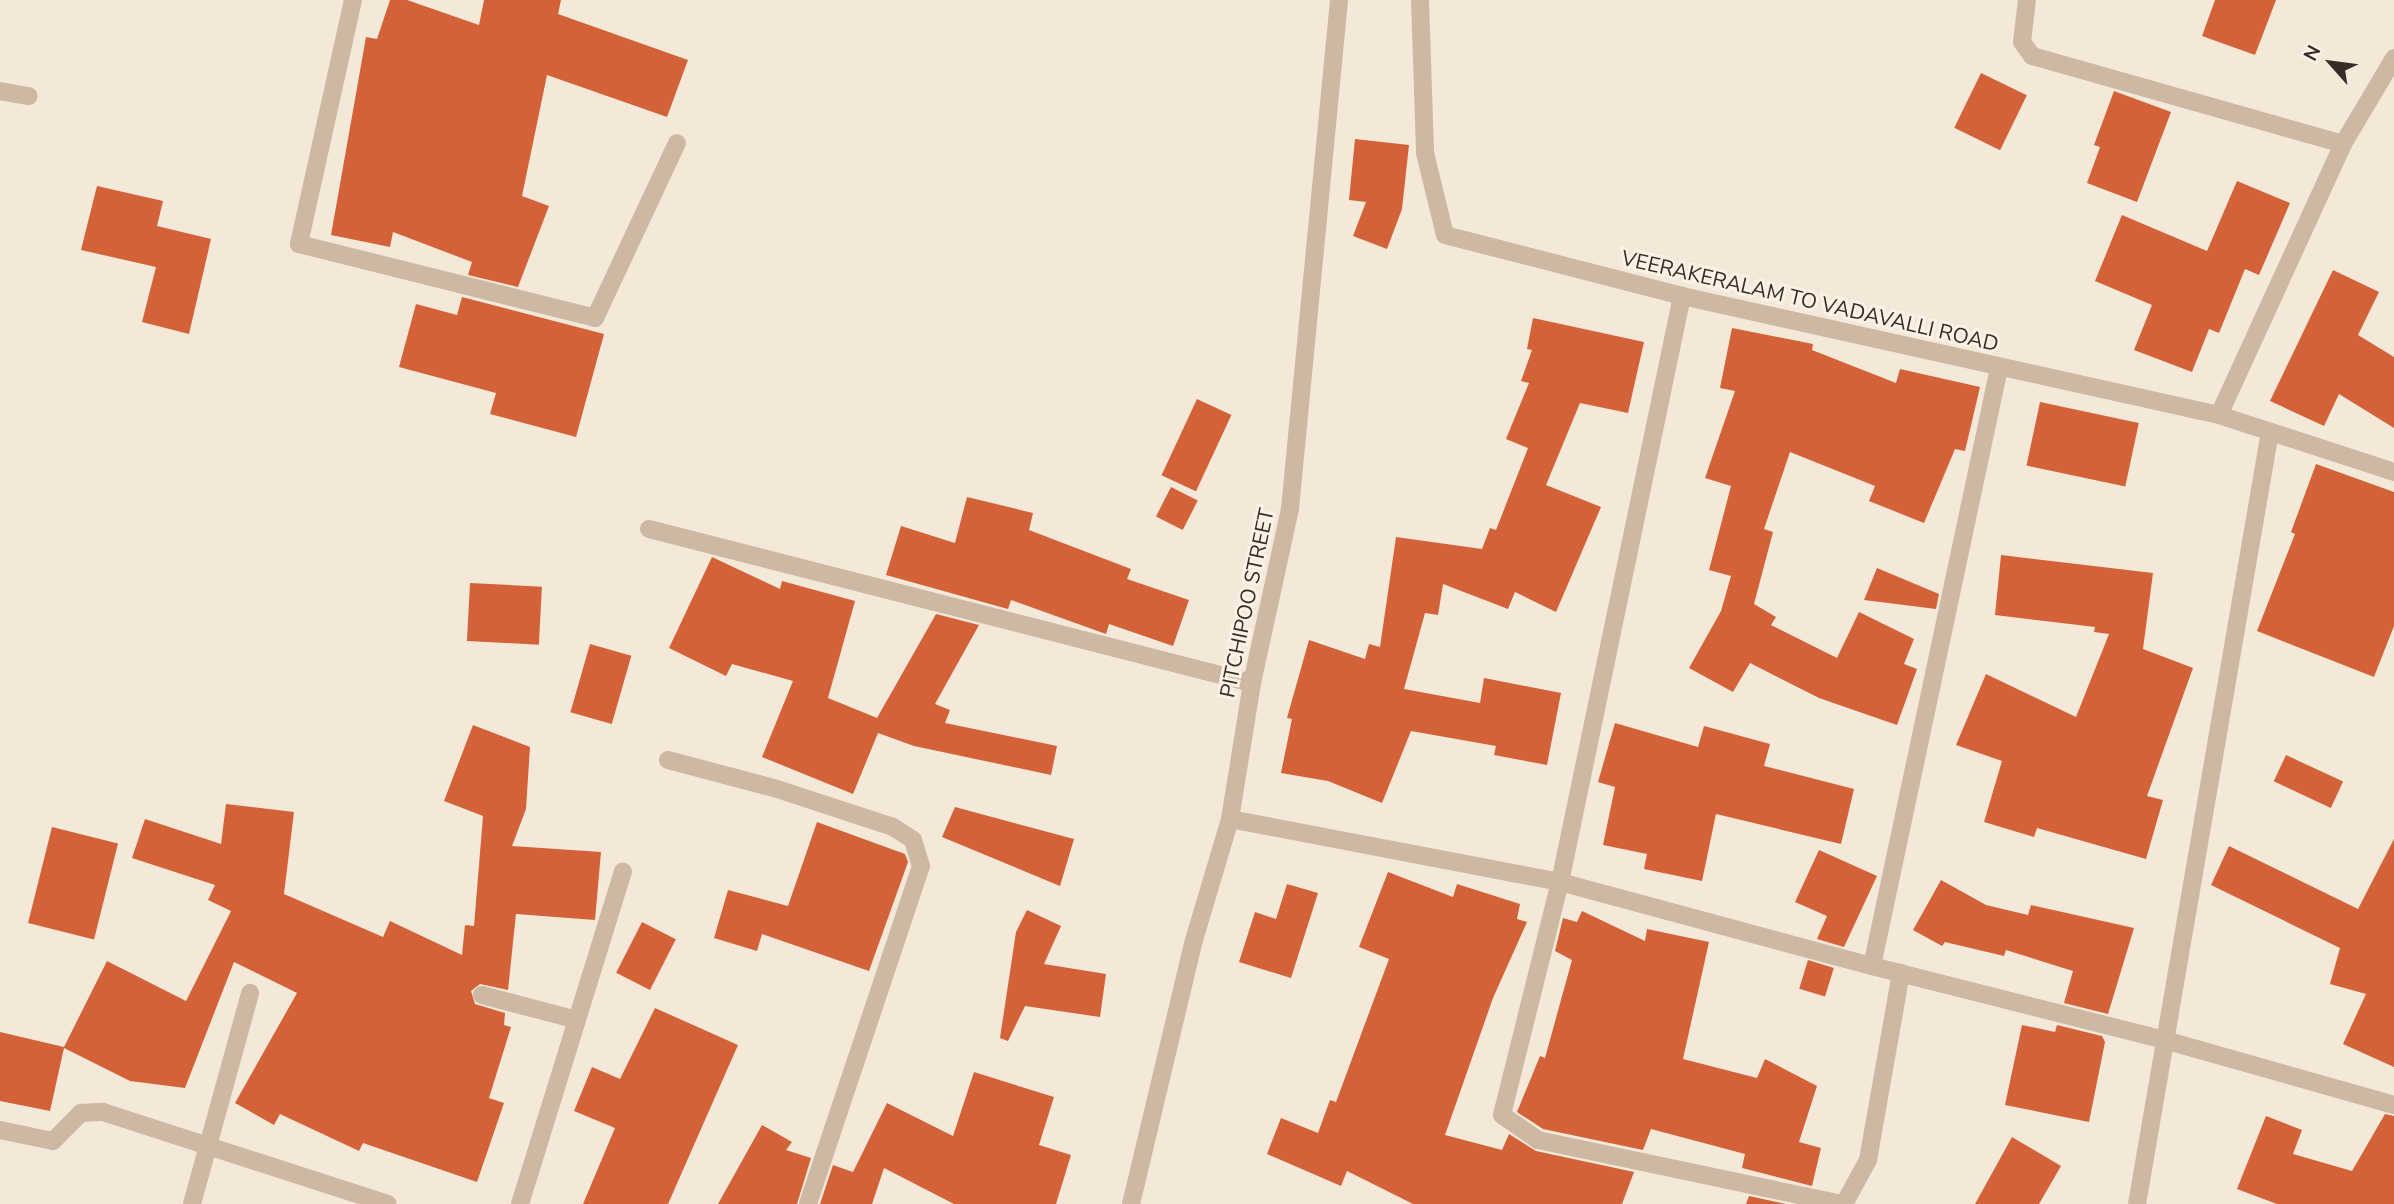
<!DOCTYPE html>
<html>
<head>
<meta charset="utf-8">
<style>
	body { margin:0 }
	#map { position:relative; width:2394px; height:1204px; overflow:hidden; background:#f4e8d9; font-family:"Nunito Sans",sans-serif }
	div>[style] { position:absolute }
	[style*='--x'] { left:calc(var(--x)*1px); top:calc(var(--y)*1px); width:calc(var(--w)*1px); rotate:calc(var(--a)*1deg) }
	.building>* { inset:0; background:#d36238; transform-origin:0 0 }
	.minor>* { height:18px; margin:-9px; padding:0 9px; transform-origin:9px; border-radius:9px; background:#cdb8a3 }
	span { translate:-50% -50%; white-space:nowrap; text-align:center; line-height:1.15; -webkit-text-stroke:6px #fbf2e6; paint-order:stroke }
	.street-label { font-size:21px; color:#382c26 }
	.north { position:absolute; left:2296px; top:28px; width:70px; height:70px; -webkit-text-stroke:5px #fbf2e6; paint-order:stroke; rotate:298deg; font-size:19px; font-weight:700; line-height:28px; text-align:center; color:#382c26 }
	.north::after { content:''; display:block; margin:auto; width:24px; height:32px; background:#382c26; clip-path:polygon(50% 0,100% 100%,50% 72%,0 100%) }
</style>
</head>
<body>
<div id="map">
	<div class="building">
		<i style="clip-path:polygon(390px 0,407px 0,479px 25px,484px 0,561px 0,558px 14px,688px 60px,667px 117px,547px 75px,522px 196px,549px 206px,518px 287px,468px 275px,472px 262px,393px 232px,390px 247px,331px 235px,366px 37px,377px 39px)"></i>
		<i style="clip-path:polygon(2215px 0,2276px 0,2255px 55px,2202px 36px)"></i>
		<i style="left:1981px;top:73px;width:51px;height:61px;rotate:26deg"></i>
		<i style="clip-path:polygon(2114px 91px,2171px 112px,2137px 202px,2087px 183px,2100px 147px,2094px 145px)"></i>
		<i style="clip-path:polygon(1355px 139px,1409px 145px,1402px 209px,1387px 249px,1353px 236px,1366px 202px,1349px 200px)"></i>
		<i style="clip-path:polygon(2237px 181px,2290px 203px,2259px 275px,2245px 269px,2219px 333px,2209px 329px,2192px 372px,2134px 350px,2152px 305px,2095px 281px,2122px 215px,2207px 251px)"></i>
		<i style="clip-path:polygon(97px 186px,163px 201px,157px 226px,211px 239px,189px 334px,142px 322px,156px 267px,81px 250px)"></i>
		<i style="clip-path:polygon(2333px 270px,2379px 292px,2358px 335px,2394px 357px,2394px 428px,2339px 394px,2324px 426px,2270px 401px)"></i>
		<i style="clip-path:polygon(462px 297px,604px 334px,576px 437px,490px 414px,496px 393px,399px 367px,416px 304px,457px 315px)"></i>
		<i style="clip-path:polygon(1533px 318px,1644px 342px,1628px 413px,1580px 403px,1546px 485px,1601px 507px,1556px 612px,1515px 592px,1508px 609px,1443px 584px,1438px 615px,1425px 613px,1404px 689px,1480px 703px,1484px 678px,1561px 693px,1547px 765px,1494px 755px,1496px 746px,1411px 731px,1382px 803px,1328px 781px,1281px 773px,1292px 719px,1287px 718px,1309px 640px,1365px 659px,1369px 644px,1380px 647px,1396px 537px,1482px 549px,1490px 528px,1496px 530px,1528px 448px,1506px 439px,1529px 383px,1521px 381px,1532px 350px,1527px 349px)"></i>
		<i style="clip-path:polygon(1732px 328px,1813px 344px,1812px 350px,1896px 383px,1900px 369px,1980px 387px,1965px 451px,1955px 449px,1924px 523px,1869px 501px,1875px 486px,1790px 452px,1764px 529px,1773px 532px,1754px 604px,1776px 617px,1771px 625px,1837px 658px,1859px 612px,1914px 639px,1904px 664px,1917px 669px,1897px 725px,1819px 698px,1750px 663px,1733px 692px,1689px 668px,1721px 611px,1731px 576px,1709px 570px,1731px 486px,1705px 478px,1735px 391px,1720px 388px)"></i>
		<i style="left:1197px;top:399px;width:38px;height:84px;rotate:25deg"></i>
		<i style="left:2040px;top:402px;width:101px;height:65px;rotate:12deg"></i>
		<i style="clip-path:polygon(2316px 464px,2394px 492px,2394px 626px,2374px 677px,2257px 631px,2295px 534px,2291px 532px)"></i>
		<i style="left:1171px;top:487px;width:30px;height:33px;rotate:27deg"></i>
		<i style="clip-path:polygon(967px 497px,1033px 513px,1029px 530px,1131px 569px,1127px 579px,1189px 600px,1173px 646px,1109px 624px,1106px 634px,1011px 600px,1008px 609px,886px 575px,901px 526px,955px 543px)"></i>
		<i style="clip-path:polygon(2001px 555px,2153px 573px,2143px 649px,2193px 668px,2147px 796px,2163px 800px,2146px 859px,2037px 828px,2034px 837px,1984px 822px,2002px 761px,1956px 745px,1986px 674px,2076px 717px,2109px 634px,2094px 632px,2095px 627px,1995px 615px)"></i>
		<i style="clip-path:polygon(712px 557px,780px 589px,782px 581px,855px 601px,828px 698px,877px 718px,936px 614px,979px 625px,935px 704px,950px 710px,945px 723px,1057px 746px,1051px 775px,914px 746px,878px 733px,853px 794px,762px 757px,793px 681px,732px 664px,726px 676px,669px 648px)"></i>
		<i style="clip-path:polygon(1877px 568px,1939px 594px,1936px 609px,1864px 600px)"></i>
		<i style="left:470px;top:583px;width:72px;height:58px;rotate:3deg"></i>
		<i style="left:590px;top:644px;width:43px;height:71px;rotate:16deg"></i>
		<i style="clip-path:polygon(1615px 723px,1698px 747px,1704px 726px,1770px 744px,1764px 766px,1854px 789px,1841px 844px,1716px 814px,1702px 881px,1644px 869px,1647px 854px,1603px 845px,1615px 787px,1598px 782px)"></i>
		<i style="clip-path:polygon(473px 725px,530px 747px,526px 809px,512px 846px,601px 852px,595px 920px,516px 914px,508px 990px,480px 984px,471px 991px,475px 1004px,505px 1013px,504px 1025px,511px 1027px,489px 1098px,504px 1103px,477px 1182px,363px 1143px,359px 1151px,280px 1114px,274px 1125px,235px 1103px,297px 993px,234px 962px,185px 1088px,130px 1081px,64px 1048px,50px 1111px,0 1101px,0 1032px,64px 1047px,107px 961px,186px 1001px,231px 911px,208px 900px,215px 885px,132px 858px,145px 819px,221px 844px,226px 804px,294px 812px,284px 894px,383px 937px,390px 921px,462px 955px,465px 925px,474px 926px,483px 816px,444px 801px)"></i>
		<i style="left:2286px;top:755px;width:63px;height:29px;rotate:25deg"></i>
		<i style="clip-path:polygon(955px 807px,1074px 839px,1060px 886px,942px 837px)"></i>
		<i style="clip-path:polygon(817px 822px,905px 854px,908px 862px,869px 971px,762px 934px,757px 951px,714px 938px,728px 890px,788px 906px)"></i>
		<i style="left:52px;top:827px;width:68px;height:99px;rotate:14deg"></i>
		<i style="clip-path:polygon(2394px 839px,2394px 1067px,2343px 1044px,2366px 994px,2330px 984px,2340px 948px,2211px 885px,2229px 846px,2358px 909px)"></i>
		<i style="clip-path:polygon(1819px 850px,1877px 876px,1844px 947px,1817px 939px,1827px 916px,1795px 902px)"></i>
		<i style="clip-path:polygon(1388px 872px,1453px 897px,1457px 884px,1520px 904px,1517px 919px,1527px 922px,1493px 998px,1445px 1135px,1502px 1150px,1509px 1134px,1536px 1151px,1634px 1172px,1622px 1204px,1413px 1204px,1347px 1171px,1341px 1186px,1267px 1154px,1281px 1118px,1318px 1133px,1330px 1100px,1336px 1102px,1389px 959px,1359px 947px)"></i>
		<i style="clip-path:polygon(1941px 880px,1986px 905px,2028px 915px,2031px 905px,2134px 928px,2108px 1014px,2064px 1003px,2073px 971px,2006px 950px,2004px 956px,1945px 942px,1942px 946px,1913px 930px)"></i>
		<i style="clip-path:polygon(1287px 884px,1318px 893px,1291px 978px,1239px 962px,1255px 912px,1276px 919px)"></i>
		<i style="clip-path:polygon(1027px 910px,1061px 926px,1044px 964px,1106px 974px,1100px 1017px,1025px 1006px,1008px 1041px,1000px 1038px,1016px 932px)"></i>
		<i style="clip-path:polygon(1582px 911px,1645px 941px,1647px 929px,1709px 942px,1683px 1059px,1757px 1078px,1765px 1059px,1817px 1086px,1799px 1142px,1821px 1148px,1812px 1186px,1742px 1168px,1745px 1154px,1651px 1129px,1643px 1150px,1543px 1129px,1517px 1112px,1540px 1056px,1545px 1058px,1572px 960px,1555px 951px,1563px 918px,1577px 922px)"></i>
		<i style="left:642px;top:922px;width:38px;height:57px;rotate:27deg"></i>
		<i style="left:1808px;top:960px;width:27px;height:30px;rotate:17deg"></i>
		<i style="clip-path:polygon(655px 1008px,738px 1045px,668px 1204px,583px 1204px,615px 1128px,574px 1111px,592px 1067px,620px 1079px)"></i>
		<i style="clip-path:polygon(2022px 1025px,2055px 1032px,2057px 1025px,2102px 1036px,2105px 1042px,2089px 1122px,2005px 1105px)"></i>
		<i style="clip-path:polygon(974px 1072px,1054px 1097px,1039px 1145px,1071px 1155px,1056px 1204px,954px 1204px,884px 1168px,872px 1204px,820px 1204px,833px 1165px,853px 1172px,887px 1103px,953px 1136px)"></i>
		<i style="clip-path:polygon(2385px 1114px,2394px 1116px,2394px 1204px,2277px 1204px,2237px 1189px,2266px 1116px,2302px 1130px,2293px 1154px,2352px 1171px)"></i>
		<i style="clip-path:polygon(762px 1125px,792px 1142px,786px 1150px,811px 1158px,797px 1204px,718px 1204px)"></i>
		<i style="clip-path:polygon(2012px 1137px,2061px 1166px,2039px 1204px,1975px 1204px)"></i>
		<i style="clip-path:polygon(1749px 1196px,1786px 1204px,1746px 1204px)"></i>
	</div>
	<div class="minor">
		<i style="--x:353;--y:0;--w:250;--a:102.5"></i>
		<i style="--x:299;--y:244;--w:305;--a:14"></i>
		<i style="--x:595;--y:318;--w:193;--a:-64.9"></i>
		<i style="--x:1420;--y:0;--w:153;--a:88.1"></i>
		<i style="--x:1425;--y:153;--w:84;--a:76.3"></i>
		<i style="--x:1445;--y:235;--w:245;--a:14.4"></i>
		<i style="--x:1682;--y:296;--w:550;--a:12.49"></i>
		<i style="--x:2219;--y:415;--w:184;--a:18"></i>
		<i style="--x:2027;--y:0;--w:42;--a:96.8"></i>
		<i style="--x:2022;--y:42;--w:17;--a:54"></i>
		<i style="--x:2032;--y:56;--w:323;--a:15.8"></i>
		<i style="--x:0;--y:91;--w:29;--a:10"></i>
		<i style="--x:1682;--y:296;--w:599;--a:101.76"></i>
		<i style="--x:1560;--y:882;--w:240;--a:104"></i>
		<i style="--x:1502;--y:1115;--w:44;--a:34.8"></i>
		<i style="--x:1538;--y:1140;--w:310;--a:11.9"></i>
		<i style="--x:2219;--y:415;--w:298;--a:-65.4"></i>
		<i style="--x:2343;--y:144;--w:100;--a:-59.3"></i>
		<i style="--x:649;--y:529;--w:622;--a:14.33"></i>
		<i style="--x:668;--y:760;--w:110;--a:14.8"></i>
		<i style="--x:774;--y:788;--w:125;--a:18.1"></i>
		<i style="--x:893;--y:827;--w:24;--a:33"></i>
		<i style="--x:913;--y:840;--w:27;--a:73"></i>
		<i style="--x:921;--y:866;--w:356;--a:108.5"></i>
		<i style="--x:1230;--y:819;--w:336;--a:10.8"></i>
		<i style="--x:1560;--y:882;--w:323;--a:15.1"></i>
		<i style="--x:1872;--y:966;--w:611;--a:-78.01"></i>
		<i style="--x:1872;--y:966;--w:305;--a:14.2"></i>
		<i style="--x:2168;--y:1041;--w:235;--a:15.8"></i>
		<i style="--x:482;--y:995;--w:98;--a:14.7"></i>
		<i style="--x:0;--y:1130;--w:54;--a:11.7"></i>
		<i style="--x:53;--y:1141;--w:40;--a:-45"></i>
		<i style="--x:81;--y:1113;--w:22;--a:-3"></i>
		<i style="--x:103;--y:1112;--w:299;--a:17.9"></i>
		<i style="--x:192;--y:1204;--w:219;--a:-74.6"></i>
		<i style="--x:520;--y:1204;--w:348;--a:-72.8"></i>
		<i style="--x:1131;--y:1204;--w:271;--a:-76.6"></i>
		<i style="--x:1194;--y:940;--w:126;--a:-73.4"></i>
		<i style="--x:1230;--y:819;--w:138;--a:-80.8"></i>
		<i style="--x:1252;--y:683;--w:178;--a:-77.7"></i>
		<i style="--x:1290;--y:509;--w:511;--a:-84.5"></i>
		<i style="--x:1844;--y:1204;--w:50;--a:-61.4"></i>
		<i style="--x:1868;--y:1160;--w:190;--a:-80"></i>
		<i style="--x:2137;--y:1204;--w:783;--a:-80.23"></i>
	</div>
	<div class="street-label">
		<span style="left:1810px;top:301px;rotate:13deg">VEERAKERALAM TO VADAVALLI ROAD</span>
		<span style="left:1247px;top:603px;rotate:-78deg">PITCHIPOO STREET</span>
	</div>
	<div class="north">N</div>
</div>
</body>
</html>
